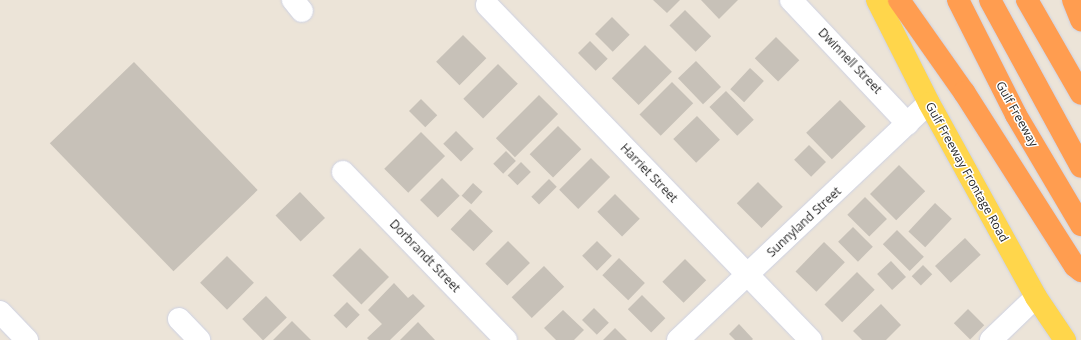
<!DOCTYPE html>
<html>
<head>
<meta charset="utf-8">
<style>
	body { margin:0 }
	#map { position:relative; width:1081px; height:340px; overflow:hidden; background:#ece4d8; font-family:"Open Sans",sans-serif }
	div>[style] { position:absolute }
	[style*='--x'] { left:calc(var(--x)*1px); top:calc(var(--y)*1px); width:calc(var(--w)*1px); rotate:calc(var(--a)*1deg) }
	.building>* { inset:0; background:#c7c1b8; transform-origin:0 0 }
	.roads { filter:drop-shadow(0 0 1px #cdd1e3) drop-shadow(0 0 1px #cdd1e3) }
	.minor>* { height:22px; margin:-11px; padding:0 11px; transform-origin:11px; border-radius:11px; background:#fff }
	.major>* { height:22px; margin:-11px; padding:0 11px; transform-origin:11px; border-radius:11px; background:#ffd64b }
	.highway>* { height:22px; margin:-11px; padding:0 11px; transform-origin:11px; border-radius:11px; background:#ff9d50 }
	span { translate:-50% -50%; white-space:nowrap; text-align:center; line-height:1.15; -webkit-text-stroke:3px #fff; paint-order:stroke }
	.street-label { font-size:12px; color:#282828 }
</style>
</head>
<body>
<div id="map">
	<div class="building">
		<i style="clip-path:polygon(653px 0,680px 0,667px 13px)"></i>
		<i style="clip-path:polygon(701px 0,738px 0,719px 19px)"></i>
		<i style="left:685px;top:10px;width:37px;height:22px;rotate:45deg"></i>
		<i style="left:612px;top:17px;width:25px;height:24px;rotate:45deg"></i>
		<i style="left:463px;top:35px;width:33px;height:38px;rotate:45deg"></i>
		<i style="left:776px;top:37px;width:33px;height:30px;rotate:45deg"></i>
		<i style="left:590px;top:41px;width:25px;height:17px;rotate:45deg"></i>
		<i style="left:645px;top:45px;width:38px;height:47px;rotate:45deg"></i>
		<i style="left:696px;top:61px;width:36px;height:25px;rotate:46deg"></i>
		<i style="left:134px;top:62px;width:178px;height:117px;rotate:46deg"></i>
		<i style="left:498px;top:64px;width:28px;height:49px;rotate:45deg"></i>
		<i style="left:750px;top:68px;width:19px;height:29px;rotate:43deg"></i>
		<i style="left:672px;top:82px;width:30px;height:46px;rotate:45deg"></i>
		<i style="left:726px;top:91px;width:40px;height:23px;rotate:46deg"></i>
		<i style="left:539px;top:95px;width:27px;height:61px;rotate:45deg"></i>
		<i style="left:421px;top:99px;width:23px;height:17px;rotate:45deg"></i>
		<i style="left:840px;top:100px;width:37px;height:47px;rotate:46deg"></i>
		<i style="left:697px;top:116px;width:33px;height:33px;rotate:46deg"></i>
		<i style="left:558px;top:126px;width:33px;height:40px;rotate:45deg"></i>
		<i style="left:456px;top:131px;width:25px;height:18px;rotate:45deg"></i>
		<i style="left:421px;top:132px;width:34px;height:52px;rotate:45deg"></i>
		<i style="left:809px;top:145px;width:24px;height:21px;rotate:45deg"></i>
		<i style="left:506px;top:151px;width:14px;height:18px;rotate:45deg"></i>
		<i style="left:591px;top:158px;width:27px;height:45px;rotate:45deg"></i>
		<i style="left:521px;top:162px;width:14px;height:19px;rotate:45deg"></i>
		<i style="left:899px;top:165px;width:37px;height:41px;rotate:45deg"></i>
		<i style="left:442px;top:178px;width:25px;height:31px;rotate:45deg"></i>
		<i style="left:549px;top:179px;width:11px;height:25px;rotate:45deg"></i>
		<i style="left:758px;top:182px;width:35px;height:30px;rotate:45deg"></i>
		<i style="left:473px;top:183px;width:13px;height:17px;rotate:42deg"></i>
		<i style="left:300px;top:192px;width:36px;height:34px;rotate:46deg"></i>
		<i style="left:615px;top:194px;width:35px;height:25px;rotate:45deg"></i>
		<i style="left:865px;top:197px;width:31px;height:25px;rotate:45deg"></i>
		<i style="left:935px;top:203px;width:23px;height:39px;rotate:43deg"></i>
		<i style="left:470px;top:209px;width:32px;height:28px;rotate:44deg"></i>
		<i style="left:853px;top:227px;width:28px;height:21px;rotate:45deg"></i>
		<i style="left:897px;top:230px;width:38px;height:20px;rotate:45deg"></i>
		<i style="left:965px;top:238px;width:23px;height:41px;rotate:47deg"></i>
		<i style="left:508px;top:241px;width:31px;height:32px;rotate:45deg"></i>
		<i style="left:597px;top:241px;width:21px;height:21px;rotate:45deg"></i>
		<i style="left:824px;top:242px;width:29px;height:41px;rotate:44deg"></i>
		<i style="left:360px;top:248px;width:41px;height:39px;rotate:45deg"></i>
		<i style="left:227px;top:256px;width:38px;height:38px;rotate:45deg"></i>
		<i style="left:619px;top:258px;width:36px;height:24px;rotate:44deg"></i>
		<i style="left:685px;top:259px;width:30px;height:32px;rotate:45deg"></i>
		<i style="left:891px;top:261px;width:22px;height:19px;rotate:47deg"></i>
		<i style="left:923px;top:265px;width:13px;height:16px;rotate:45deg"></i>
		<i style="left:544px;top:266px;width:29px;height:45px;rotate:46deg"></i>
		<i style="left:857px;top:272px;width:25px;height:46px;rotate:45deg"></i>
		<i style="clip-path:polygon(394px 283px,408px 298px,413px 294px,425px 306px,390px 340px,369px 340px,367px 338px,382px 324px,368px 310px)"></i>
		<i style="left:642px;top:295px;width:33px;height:20px;rotate:45deg"></i>
		<i style="left:266px;top:296px;width:30px;height:33px;rotate:46deg"></i>
		<i style="left:347px;top:302px;width:18px;height:19px;rotate:45deg"></i>
		<i style="clip-path:polygon(881px 304px,901px 325px,886px 340px,862px 340px,853px 331px)"></i>
		<i style="left:594px;top:308px;width:21px;height:17px;rotate:45deg"></i>
		<i style="left:968px;top:309px;width:23px;height:20px;rotate:45deg"></i>
		<i style="clip-path:polygon(563px 310px,584px 330px,574px 340px,556px 340px,544px 328px)"></i>
		<i style="clip-path:polygon(292px 321px,311px 340px,273px 340px)"></i>
		<i style="clip-path:polygon(418px 322px,435px 340px,400px 340px)"></i>
		<i style="clip-path:polygon(739px 324px,753px 339px,752px 340px,735px 340px,729px 334px)"></i>
		<i style="clip-path:polygon(615px 328px,627px 340px,603px 340px)"></i>
	</div>
	<div class="roads">
		<div class="minor">
			<i style="--x:293;--y:0;--w:14;--a:51"></i>
			<i style="--x:791;--y:0;--w:170;--a:46.7"></i>
			<i style="--x:487;--y:5;--w:466;--a:46"></i>
			<i style="--x:343;--y:172;--w:234;--a:45.9"></i>
			<i style="--x:0;--y:312;--w:39;--a:46"></i>
			<i style="--x:179;--y:319;--w:29;--a:46"></i>
			<i style="--x:678;--y:340;--w:345;--a:-43.4"></i>
			<i style="--x:991;--y:340;--w:62;--a:-43.7"></i>
		</div>
		<div class="major">
			<i style="--x:877;--y:0;--w:115;--a:63.2"></i>
			<i style="--x:929;--y:103;--w:222;--a:61.1"></i>
			<i style="--x:1036;--y:297;--w:52;--a:56"></i>
		</div>
		<div class="highway">
			<i style="--x:899;--y:0;--w:113;--a:54.8"></i>
			<i style="--x:964;--y:92;--w:206;--a:57.5"></i>
			<i style="--x:1075;--y:266;--w:8;--a:40"></i>
			<i style="--x:958;--y:0;--w:129;--a:63.2"></i>
			<i style="--x:1016;--y:115;--w:128;--a:59.4"></i>
			<i style="--x:990;--y:0;--w:190;--a:61.4"></i>
			<i style="--x:1027;--y:0;--w:108;--a:60.1"></i>
			<i style="--x:1073;--y:0;--w:22;--a:68"></i>
		</div>
	</div>
	<div class="street-label">
		<span style="left:850px;top:61px;rotate:46deg">Dwinnell Street</span>
		<span style="left:1017px;top:114px;rotate:61deg">Gulf Freeway</span>
		<span style="left:967px;top:172px;rotate:61deg">Gulf Freeway Frontage Road</span>
		<span style="left:649px;top:173px;rotate:46deg">Harriet Street</span>
		<span style="left:804px;top:222px;rotate:-43deg">Sunnyland Street</span>
		<span style="left:425px;top:256px;rotate:46deg">Dorbrandt Street</span>
	</div>
</div>
</body>
</html>
